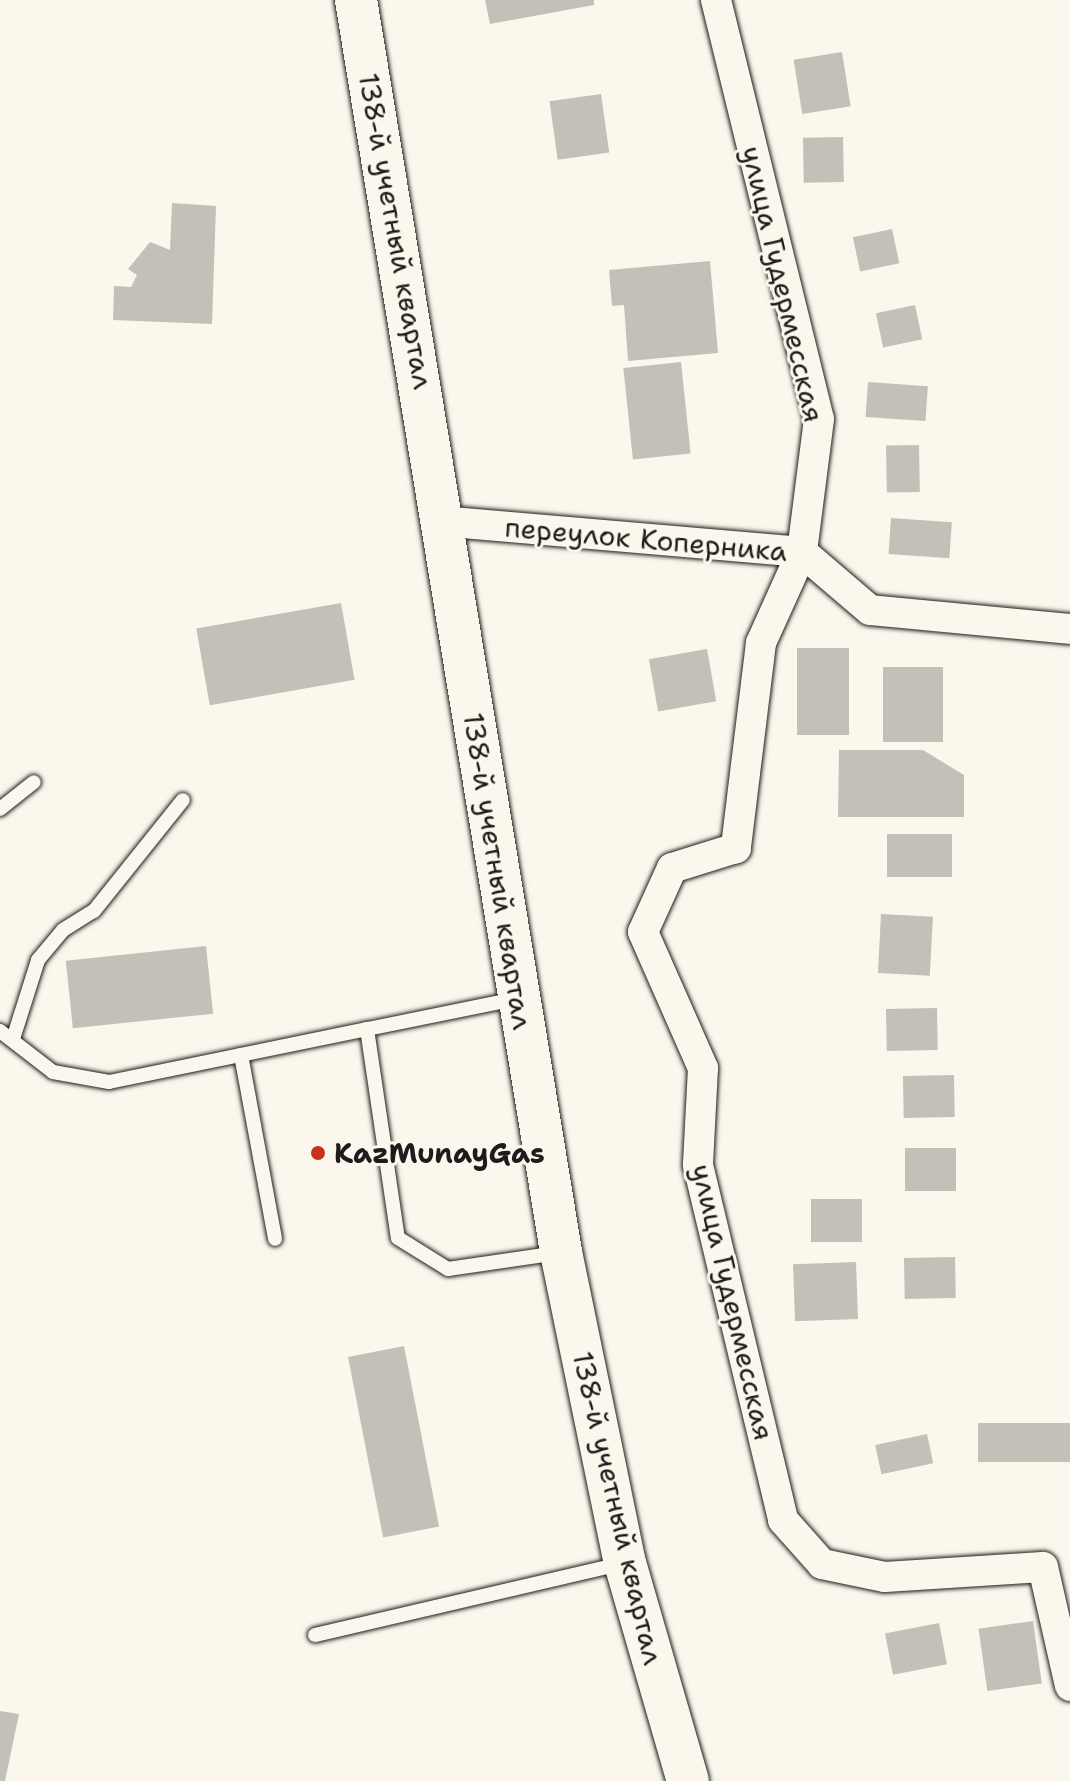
<!DOCTYPE html>
<html>
<head>
<meta charset="utf-8">
<style>
	body { margin:0 }
	#map { position:relative; width:1070px; height:1781px; overflow:hidden; background:#fbf7ec; font-family:"Shantell Sans",sans-serif }
	div>[style] { position:absolute }
	[style*='--x'] { left:calc(var(--x)*1px); top:calc(var(--y)*1px); width:calc(var(--w)*1px); rotate:calc(var(--a)*1deg) }
	.building>* { inset:0; background:#c3c0b8; transform-origin:0 0 }
	.roads { filter:drop-shadow(0 0 2px #1c1c1c) drop-shadow(0 0 2px #1c1c1c) }
	.service>* { height:14px; margin:-7px; padding:0 7px; transform-origin:7px; border-radius:7px; background:#fbf7ec }
	.minor>* { height:30px; margin:-15px; padding:0 15px; transform-origin:15px; border-radius:15px; background:#fbf7ec }
	.secondary>* { height:42px; margin:-21px; padding:0 21px; transform-origin:21px; border-radius:21px; background:#fbf7ec }
	.dots>* { width:22px; height:22px; translate:-50% -50%; box-sizing:border-box; border:4px solid #fbf7ec; border-radius:50% }
	span { translate:-50% -50%; white-space:nowrap; text-align:center; line-height:1.15; -webkit-text-stroke:6px #fbf7ec; paint-order:stroke }
	.street-label { font-size:28px; color:#1c1c1c }
	.poi-label { font-size:28px; color:#1c1c1c; font-weight:700 }
	.left { translate:0 -50%; text-align:left }
</style>
</head>
<body>
<div id="map">
	<div class="building">
		<i style="clip-path:polygon(485px 0,594px 0,594px 5px,490px 24px)"></i>
		<i style="left:842px;top:52px;width:55px;height:49px;rotate:81deg"></i>
		<i style="left:601px;top:94px;width:59px;height:52px;rotate:82deg"></i>
		<i style="left:843px;top:137px;width:45px;height:40px;rotate:89deg"></i>
		<i style="clip-path:polygon(172px 203px,216px 206px,212px 324px,113px 320px,114px 286px,131px 287px,137px 275px,128px 269px,150px 242px,170px 250px)"></i>
		<i style="left:892px;top:229px;width:35px;height:40px;rotate:78deg"></i>
		<i style="clip-path:polygon(710px 261px,718px 353px,628px 361px,624px 305px,612px 306px,609px 270px)"></i>
		<i style="left:915px;top:305px;width:35px;height:40px;rotate:78deg"></i>
		<i style="left:681px;top:362px;width:92px;height:58px;rotate:84deg"></i>
		<i style="left:868px;top:382px;width:60px;height:35px;rotate:4deg"></i>
		<i style="left:919px;top:445px;width:47px;height:33px;rotate:89deg"></i>
		<i style="left:891px;top:518px;width:61px;height:36px;rotate:4deg"></i>
		<i style="left:341px;top:603px;width:78px;height:147px;rotate:80deg"></i>
		<i style="left:797px;top:648px;width:52px;height:87px"></i>
		<i style="left:707px;top:649px;width:53px;height:59px;rotate:80deg"></i>
		<i style="left:883px;top:667px;width:60px;height:75px"></i>
		<i style="clip-path:polygon(839px 750px,923px 750px,964px 775px,964px 817px,838px 817px)"></i>
		<i style="left:952px;top:834px;width:43px;height:65px;rotate:90deg"></i>
		<i style="left:881px;top:914px;width:52px;height:59px;rotate:3deg"></i>
		<i style="left:206px;top:946px;width:68px;height:141px;rotate:84deg"></i>
		<i style="left:937px;top:1008px;width:42px;height:51px;rotate:89deg"></i>
		<i style="left:954px;top:1075px;width:42px;height:51px;rotate:89deg"></i>
		<i style="left:956px;top:1148px;width:43px;height:51px;rotate:90deg"></i>
		<i style="left:811px;top:1199px;width:51px;height:43px"></i>
		<i style="left:955px;top:1257px;width:41px;height:51px;rotate:89deg"></i>
		<i style="left:856px;top:1262px;width:57px;height:63px;rotate:88deg"></i>
		<i style="left:404px;top:1346px;width:184px;height:57px;rotate:79deg"></i>
		<i style="left:1070px;top:1423px;width:39px;height:92px;rotate:90deg"></i>
		<i style="left:927px;top:1434px;width:30px;height:53px;rotate:78deg"></i>
		<i style="left:1033px;top:1621px;width:63px;height:55px;rotate:82deg"></i>
		<i style="left:939px;top:1623px;width:42px;height:55px;rotate:79deg"></i>
		<i style="clip-path:polygon(0 1711px,19px 1714px,5px 1781px,0 1781px)"></i>
	</div>
	<div class="roads">
		<div class="service">
			<i style="--x:0;--y:809;--w:43;--a:-38.5"></i>
			<i style="--x:515;--y:999;--w:151;--a:168.5"></i>
			<i style="--x:367;--y:1029;--w:211;--a:81.6"></i>
			<i style="--x:398;--y:1238;--w:59;--a:31.8"></i>
			<i style="--x:448;--y:1269;--w:111;--a:-8.3"></i>
			<i style="--x:0;--y:1031;--w:67;--a:37.7"></i>
			<i style="--x:53;--y:1072;--w:57;--a:10.1"></i>
			<i style="--x:109;--y:1082;--w:263;--a:-11.6"></i>
			<i style="--x:13;--y:1039;--w:83;--a:-72.4"></i>
			<i style="--x:38;--y:960;--w:39;--a:-50"></i>
			<i style="--x:63;--y:930;--w:36;--a:-32"></i>
			<i style="--x:94;--y:911;--w:142;--a:-51.3"></i>
			<i style="--x:241;--y:1055;--w:187;--a:79.5"></i>
			<i style="--x:315;--y:1635;--w:314;--a:-13.1"></i>
		</div>
		<div class="minor">
			<i style="--x:716;--y:0;--w:431;--a:76.2"></i>
			<i style="--x:819;--y:419;--w:134;--a:97.3"></i>
			<i style="--x:802;--y:552;--w:100;--a:114.3"></i>
			<i style="--x:761;--y:643;--w:207;--a:97"></i>
			<i style="--x:736;--y:848;--w:67;--a:162.6"></i>
			<i style="--x:672;--y:868;--w:70;--a:114.4"></i>
			<i style="--x:643;--y:932;--w:149;--a:66.2"></i>
			<i style="--x:703;--y:1068;--w:97;--a:93"></i>
			<i style="--x:698;--y:1165;--w:365;--a:76.5"></i>
			<i style="--x:783;--y:1520;--w:59;--a:48.4"></i>
			<i style="--x:822;--y:1564;--w:64;--a:11.7"></i>
			<i style="--x:885;--y:1577;--w:158;--a:-3.6"></i>
			<i style="--x:1043;--y:1567;--w:122;--a:77.2"></i>
			<i style="--x:440;--y:521;--w:363;--a:4.9"></i>
			<i style="--x:802;--y:552;--w:89;--a:40.5"></i>
			<i style="--x:870;--y:610;--w:201;--a:5.4"></i>
		</div>
		<div class="secondary">
			<i style="--x:356;--y:0;--w:1269;--a:80.7"></i>
			<i style="--x:561;--y:1252;--w:318;--a:78.4"></i>
			<i style="--x:625;--y:1563;--w:227;--a:73.9"></i>
		</div>
	</div>
	<div class="dots">
		<i style="left:318px;top:1153px;background:#c8321e"></i>
	</div>
	<div class="street-label">
		<span style="left:396px;top:231px;rotate:80deg">138-й учетный квартал</span>
		<span style="left:783px;top:284px;rotate:77deg">улица Гудермесская</span>
		<span style="left:646px;top:539px;rotate:5deg">переулок Коперника</span>
		<span style="left:498px;top:871px;rotate:81deg">138-й учетный квартал</span>
		<span style="left:733px;top:1302px;rotate:77deg">улица Гудермесская</span>
		<span style="left:618px;top:1508px;rotate:77deg">138-й учетный квартал</span>
	</div>
	<div class="poi-label">
		<span class="left" style="left:334px;top:1153px">KazMunayGas</span>
	</div>
</div>
</body>
</html>
